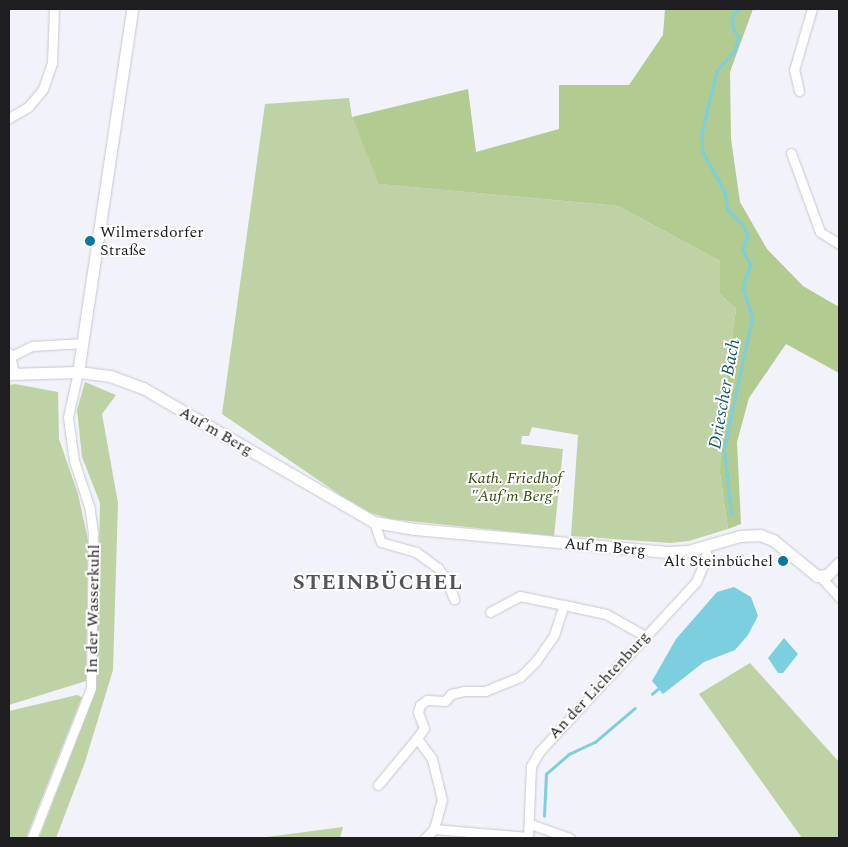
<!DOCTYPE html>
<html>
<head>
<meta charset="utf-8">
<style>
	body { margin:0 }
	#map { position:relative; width:848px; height:847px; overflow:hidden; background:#f2f2fa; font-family:Spectral,serif }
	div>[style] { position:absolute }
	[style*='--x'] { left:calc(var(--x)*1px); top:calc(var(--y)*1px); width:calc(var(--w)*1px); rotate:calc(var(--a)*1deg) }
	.green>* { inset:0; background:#bed2a5 }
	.forest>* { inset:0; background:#b1cb90 }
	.water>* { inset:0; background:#7bcfdf }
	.stream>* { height:2.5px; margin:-1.25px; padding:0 1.25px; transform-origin:1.25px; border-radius:1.25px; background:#7bcfdf }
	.roads { filter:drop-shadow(0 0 1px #c7c7cf) drop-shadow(0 0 1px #c7c7cf) }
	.minor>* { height:9px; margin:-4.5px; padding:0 4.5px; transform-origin:4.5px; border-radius:4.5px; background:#fff }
	.tertiary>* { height:11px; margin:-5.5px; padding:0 5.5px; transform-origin:5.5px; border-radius:5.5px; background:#fff }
	.dots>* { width:14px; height:14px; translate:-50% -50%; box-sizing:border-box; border:2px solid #fff; border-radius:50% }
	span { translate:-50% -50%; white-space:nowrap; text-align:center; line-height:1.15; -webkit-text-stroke:4px #fff; paint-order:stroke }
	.poi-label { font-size:16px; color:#1e1d20 }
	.left { translate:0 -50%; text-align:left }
	.right { translate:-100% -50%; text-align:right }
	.street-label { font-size:16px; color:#1e1d20 }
	.park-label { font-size:16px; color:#344b0a; font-style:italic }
	.water-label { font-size:18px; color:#125a66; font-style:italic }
	.district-label { font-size:21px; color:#54545a; font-weight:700; letter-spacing:1px }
	.frame { position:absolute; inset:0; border:10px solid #1e1d20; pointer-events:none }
</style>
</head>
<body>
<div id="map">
	<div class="green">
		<i style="clip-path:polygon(349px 98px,352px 117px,380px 184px,618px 206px,720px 261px,720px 294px,736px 309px,721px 419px,720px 473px,728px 529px,689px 541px,670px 543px,571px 536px,578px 435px,532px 427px,529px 436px,522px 436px,521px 444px,563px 449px,554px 536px,390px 519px,371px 513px,340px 495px,222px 414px,265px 104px)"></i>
		<i style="clip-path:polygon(85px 382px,116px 395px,102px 414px,118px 503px,113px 670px,85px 762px,56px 838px,39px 838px,96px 690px,100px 503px,82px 457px,77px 410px)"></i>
		<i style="clip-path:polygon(15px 384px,58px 392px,59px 439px,78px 494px,88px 540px,86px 681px,9px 705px,9px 385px)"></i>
		<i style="clip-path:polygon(750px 663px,839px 762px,839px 838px,802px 838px,699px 694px)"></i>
		<i style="clip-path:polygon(77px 695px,82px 697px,26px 838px,9px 838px,9px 711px)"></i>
		<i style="clip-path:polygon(343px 827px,340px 838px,259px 838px)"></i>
	</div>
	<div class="forest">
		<i style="clip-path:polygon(665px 9px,753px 9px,730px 72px,731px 139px,740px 202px,767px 249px,803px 286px,839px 307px,839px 373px,786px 344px,749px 398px,737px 442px,741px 524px,728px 529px,720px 473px,721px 419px,736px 309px,720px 294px,720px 261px,618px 206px,379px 184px,352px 117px,468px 89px,476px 152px,559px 129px,559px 85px,629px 85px,663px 35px)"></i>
	</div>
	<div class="water">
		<i style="clip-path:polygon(734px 587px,751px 597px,758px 616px,748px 635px,735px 650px,704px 662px,663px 694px,652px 681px,676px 639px,717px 592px)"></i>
		<i style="clip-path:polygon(784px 638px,798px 654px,783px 673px,778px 673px,768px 658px)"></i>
	</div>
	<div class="stream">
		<i style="--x:740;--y:9;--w:9;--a:139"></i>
		<i style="--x:733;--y:15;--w:13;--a:90"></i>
		<i style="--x:733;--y:28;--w:11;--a:56"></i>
		<i style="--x:739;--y:37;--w:15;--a:106"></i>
		<i style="--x:735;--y:51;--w:27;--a:132"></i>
		<i style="--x:717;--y:71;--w:66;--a:103.2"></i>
		<i style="--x:702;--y:135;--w:17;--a:87"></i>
		<i style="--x:703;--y:152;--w:46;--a:61.2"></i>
		<i style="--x:725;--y:192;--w:18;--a:81"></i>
		<i style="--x:728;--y:210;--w:19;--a:43"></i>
		<i style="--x:742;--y:223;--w:13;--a:63"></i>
		<i style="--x:748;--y:235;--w:16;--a:108"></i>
		<i style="--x:743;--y:250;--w:17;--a:62"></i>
		<i style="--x:751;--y:265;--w:11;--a:112"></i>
		<i style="--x:731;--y:515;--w:66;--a:-96.1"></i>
		<i style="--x:724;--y:449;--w:135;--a:-78"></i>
		<i style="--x:752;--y:317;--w:29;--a:-108"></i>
		<i style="--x:743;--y:289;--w:10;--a:-79"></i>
		<i style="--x:652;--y:694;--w:11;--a:-41"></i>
		<i style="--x:544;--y:816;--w:42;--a:-87.3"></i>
		<i style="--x:546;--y:774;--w:30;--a:-41"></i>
		<i style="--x:569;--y:754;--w:29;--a:-25"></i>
		<i style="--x:595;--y:742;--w:52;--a:-40.4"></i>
	</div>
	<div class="roads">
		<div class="minor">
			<i style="--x:799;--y:91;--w:22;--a:-103"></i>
			<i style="--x:794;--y:70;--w:64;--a:-73.6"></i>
			<i style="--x:9;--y:118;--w:22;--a:-30"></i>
			<i style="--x:28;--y:107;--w:23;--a:-50"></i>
			<i style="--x:43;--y:89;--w:28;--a:-71"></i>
			<i style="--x:52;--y:63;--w:54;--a:-87.9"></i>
			<i style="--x:791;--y:153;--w:84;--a:69.8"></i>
			<i style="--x:820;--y:232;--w:22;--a:32"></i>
			<i style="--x:9;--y:353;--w:20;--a:75"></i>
			<i style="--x:10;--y:357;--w:25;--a:-27"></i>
			<i style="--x:32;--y:346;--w:51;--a:-3.4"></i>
			<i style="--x:374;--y:522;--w:21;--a:71"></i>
			<i style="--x:381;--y:542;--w:36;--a:16"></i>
			<i style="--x:416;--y:552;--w:27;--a:36"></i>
			<i style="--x:438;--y:568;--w:14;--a:54"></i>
			<i style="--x:446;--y:579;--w:22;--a:68"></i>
			<i style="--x:821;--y:577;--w:27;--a:48"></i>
			<i style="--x:490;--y:612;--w:34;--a:-28"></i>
			<i style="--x:520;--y:596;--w:45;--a:11.6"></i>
			<i style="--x:378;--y:785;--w:61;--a:-50.3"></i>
			<i style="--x:530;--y:824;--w:42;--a:19.3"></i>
			<i style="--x:434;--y:829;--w:94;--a:4.9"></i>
			<i style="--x:32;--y:838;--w:161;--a:-68.5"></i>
			<i style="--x:91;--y:688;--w:155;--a:-89.3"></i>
			<i style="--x:93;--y:533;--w:27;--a:-98"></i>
			<i style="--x:89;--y:506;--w:47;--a:-108.4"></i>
			<i style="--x:74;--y:461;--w:44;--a:-97.8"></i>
			<i style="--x:68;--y:417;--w:46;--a:-77.5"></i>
			<i style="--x:425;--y:838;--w:13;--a:-45"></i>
			<i style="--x:434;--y:829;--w:30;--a:-75"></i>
			<i style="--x:442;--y:800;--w:42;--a:-103.7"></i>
			<i style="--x:432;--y:759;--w:26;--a:-126"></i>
			<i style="--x:417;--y:738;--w:12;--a:-55"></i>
			<i style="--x:424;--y:728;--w:17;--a:-111"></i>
			<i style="--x:418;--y:712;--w:7;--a:-74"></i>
			<i style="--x:420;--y:705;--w:9;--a:-36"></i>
			<i style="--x:427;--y:700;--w:18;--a:3"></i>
			<i style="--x:445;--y:701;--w:9;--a:-49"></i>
			<i style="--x:451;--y:694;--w:13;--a:-13"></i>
			<i style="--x:464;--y:691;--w:21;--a:0"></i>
			<i style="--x:485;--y:691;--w:38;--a:-22"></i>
			<i style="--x:520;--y:677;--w:23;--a:-45"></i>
			<i style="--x:536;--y:661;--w:32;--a:-55"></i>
			<i style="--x:554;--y:635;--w:32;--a:-72"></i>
			<i style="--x:564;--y:605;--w:43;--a:12.1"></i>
			<i style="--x:606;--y:614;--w:45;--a:29.4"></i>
			<i style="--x:528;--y:838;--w:72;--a:-87.6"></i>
			<i style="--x:531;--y:766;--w:16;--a:-60"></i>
			<i style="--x:539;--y:752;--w:231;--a:-47.3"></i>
			<i style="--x:696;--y:582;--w:28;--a:-67"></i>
			<i style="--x:707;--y:556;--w:10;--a:-107"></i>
		</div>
		<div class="tertiary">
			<i style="--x:78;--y:372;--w:367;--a:-81.5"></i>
			<i style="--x:9;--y:374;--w:69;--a:-1.7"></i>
			<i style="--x:78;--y:372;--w:32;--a:7"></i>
			<i style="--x:110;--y:376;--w:35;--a:20"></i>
			<i style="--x:143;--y:388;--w:267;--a:30.1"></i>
			<i style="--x:374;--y:522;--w:42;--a:9.7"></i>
			<i style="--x:415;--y:529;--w:253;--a:5.2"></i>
			<i style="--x:667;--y:552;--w:21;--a:-3"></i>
			<i style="--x:688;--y:551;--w:54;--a:-16.1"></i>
			<i style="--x:740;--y:536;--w:20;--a:-3"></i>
			<i style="--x:760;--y:535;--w:14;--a:21"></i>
			<i style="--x:773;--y:540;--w:57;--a:39.3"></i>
			<i style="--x:817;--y:576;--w:10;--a:-6"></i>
			<i style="--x:827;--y:575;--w:17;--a:-45"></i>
		</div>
	</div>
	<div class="dots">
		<i style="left:90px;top:241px;background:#0777a1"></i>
		<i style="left:783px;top:561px;background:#0777a1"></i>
	</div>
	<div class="poi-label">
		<span class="left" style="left:100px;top:241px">Wilmersdorfer<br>Straße</span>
		<span class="right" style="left:773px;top:561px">Alt Steinbüchel</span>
	</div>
	<div class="street-label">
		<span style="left:216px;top:431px;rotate:30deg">Auf'm Berg</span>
		<span style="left:605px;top:547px;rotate:5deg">Auf'm Berg</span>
		<span style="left:93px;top:609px;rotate:-89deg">In der Wasserkuhl</span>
		<span style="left:599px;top:685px;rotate:-47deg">An der Lichtenburg</span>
	</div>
	<div class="park-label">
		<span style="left:515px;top:487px">Kath. Friedhof<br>"Auf'm Berg"</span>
	</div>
	<div class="water-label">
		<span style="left:725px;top:394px;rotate:-80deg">Driescher Bach</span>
	</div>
	<div class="district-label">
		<span style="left:378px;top:583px">STEINBÜCHEL</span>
	</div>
	<div class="frame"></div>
</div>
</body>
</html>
